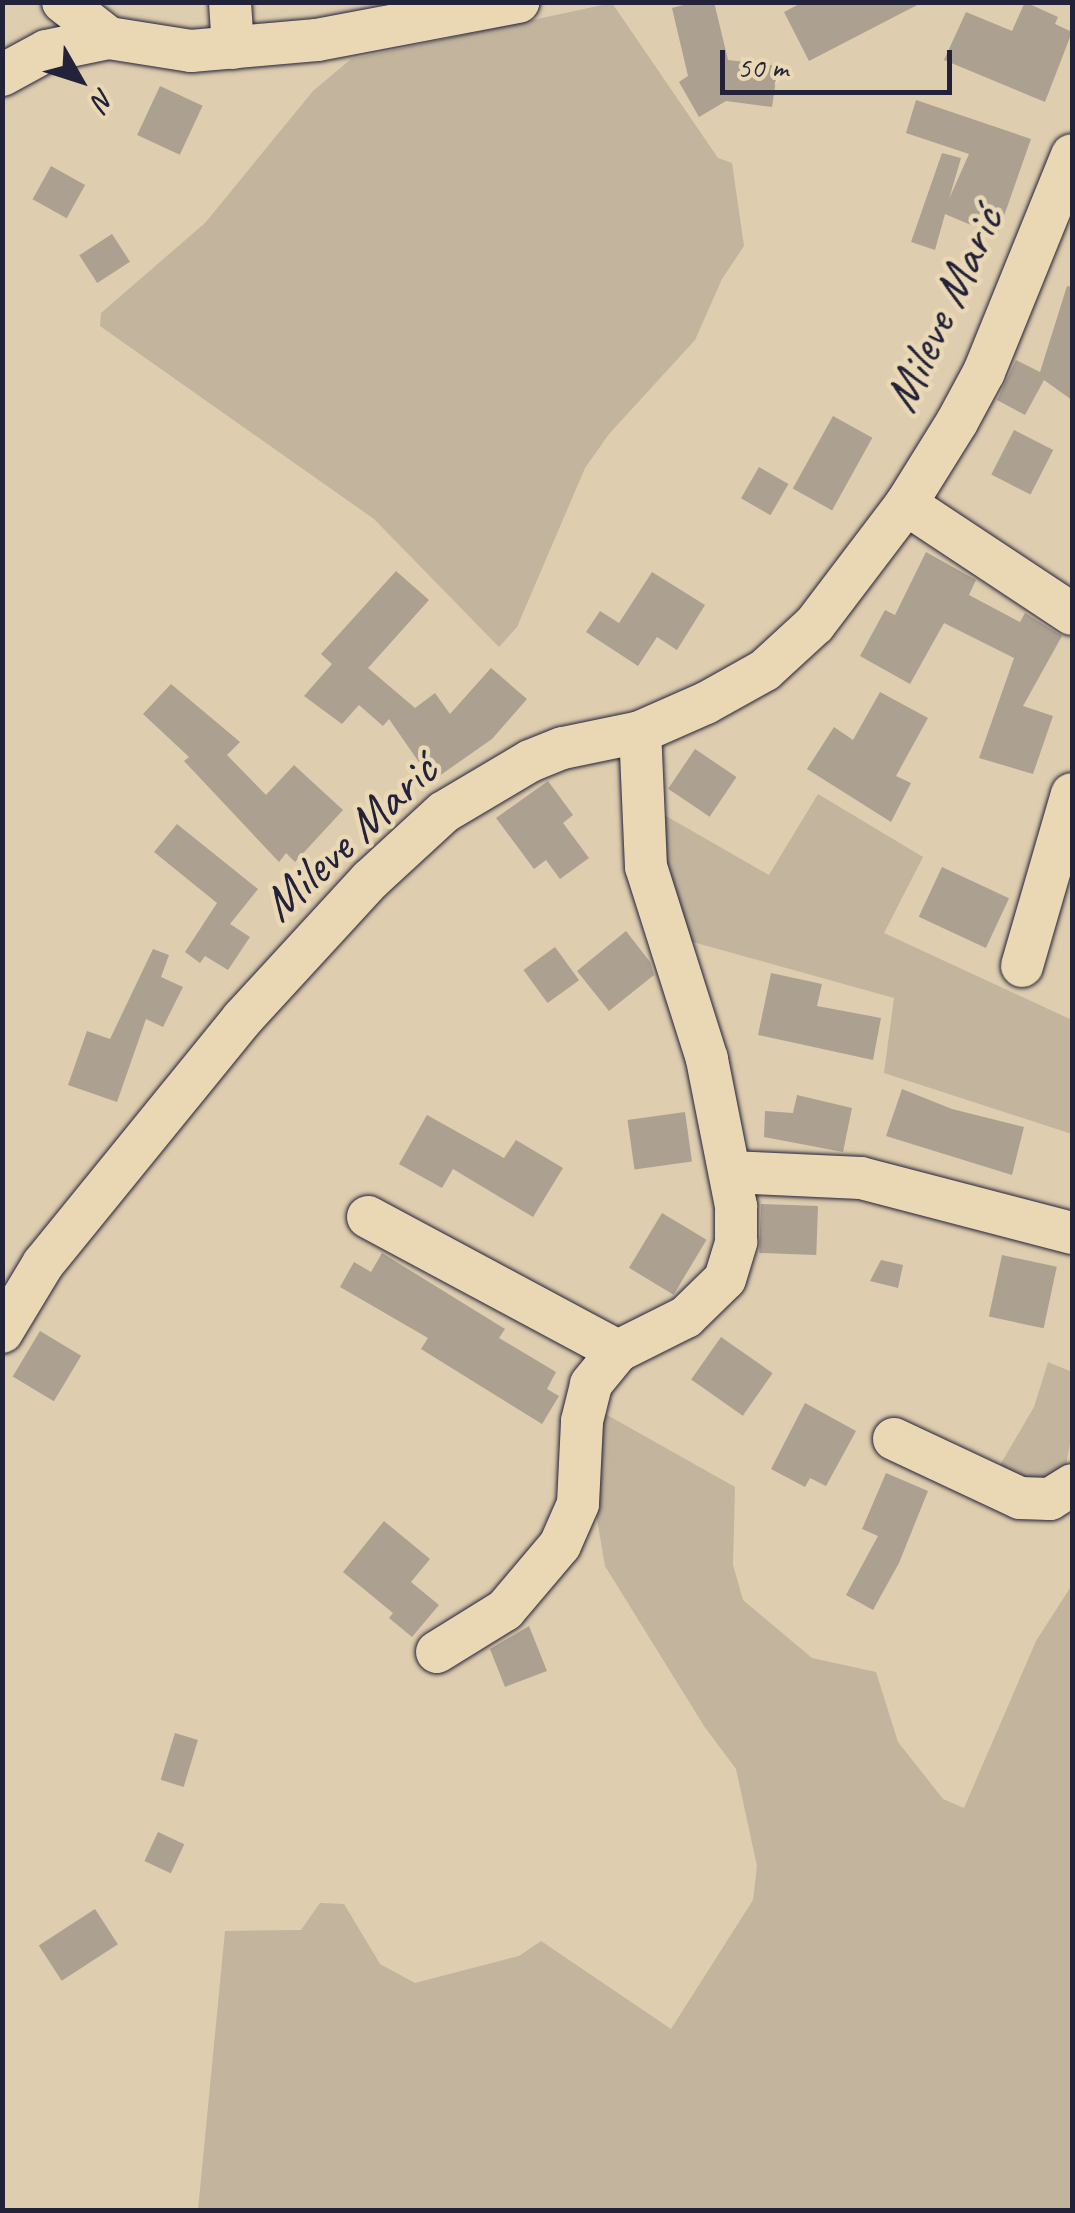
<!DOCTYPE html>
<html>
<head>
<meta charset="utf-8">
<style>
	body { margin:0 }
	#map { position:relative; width:1075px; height:2213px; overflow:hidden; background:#decdae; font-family:Caveat,sans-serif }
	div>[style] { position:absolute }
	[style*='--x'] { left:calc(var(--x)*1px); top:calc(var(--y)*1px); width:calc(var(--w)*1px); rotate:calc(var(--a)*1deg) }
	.green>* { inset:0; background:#c2b49d }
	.building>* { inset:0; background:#aca090; transform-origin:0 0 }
	.roads { filter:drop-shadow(0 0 2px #22223b) drop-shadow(0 0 2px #22223b) }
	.minor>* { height:42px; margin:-21px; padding:0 21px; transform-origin:21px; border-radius:21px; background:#ead8b5 }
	span { translate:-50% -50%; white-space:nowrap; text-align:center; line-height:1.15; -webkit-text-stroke:9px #ead8b5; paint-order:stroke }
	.street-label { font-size:50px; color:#22223b }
	.frame { position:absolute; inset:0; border:5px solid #22223b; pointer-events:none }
	.north { position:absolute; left:30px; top:30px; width:100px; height:100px; -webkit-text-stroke:8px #ead8b5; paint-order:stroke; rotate:129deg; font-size:28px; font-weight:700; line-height:40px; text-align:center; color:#22223b }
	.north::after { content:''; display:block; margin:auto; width:35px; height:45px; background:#22223b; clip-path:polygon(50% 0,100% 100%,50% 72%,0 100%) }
	.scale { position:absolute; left:720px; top:50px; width:232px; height:45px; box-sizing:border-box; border:5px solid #22223b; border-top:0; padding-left:12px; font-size:30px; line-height:35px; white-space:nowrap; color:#22223b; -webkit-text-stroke:8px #ead8b5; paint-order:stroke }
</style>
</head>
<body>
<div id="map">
	<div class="green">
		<i style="clip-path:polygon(612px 3px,718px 158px,732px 163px,744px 246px,722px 279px,695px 340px,609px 434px,585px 468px,517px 627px,499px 647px,374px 519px,100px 326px,101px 313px,205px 223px,313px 91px,351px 59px)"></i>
		<i style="clip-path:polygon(818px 794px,923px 857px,884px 933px,1072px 1020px,1072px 1134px,884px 1073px,894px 998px,689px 941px,663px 860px,659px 812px,769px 875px)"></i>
		<i style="clip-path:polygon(1048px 1362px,1072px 1372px,1072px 1431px,1065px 1472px,1043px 1485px,996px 1472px,1034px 1407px)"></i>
		<i style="clip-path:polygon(600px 1411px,735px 1487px,733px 1565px,743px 1600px,812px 1658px,876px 1672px,898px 1742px,943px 1799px,964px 1808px,1036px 1641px,1072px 1585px,1072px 2210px,198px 2210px,225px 1931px,301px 1930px,320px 1903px,344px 1904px,380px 1964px,415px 1983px,519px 1956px,541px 1941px,671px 2029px,753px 1900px,757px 1866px,736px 1769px,704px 1726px,605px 1566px,596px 1513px)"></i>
	</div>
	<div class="building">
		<i style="clip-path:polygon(695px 2px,714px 2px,728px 60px,778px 66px,772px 107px,726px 101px,699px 117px,679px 82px,688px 76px,672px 8px)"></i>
		<i style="clip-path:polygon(803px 2px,923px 2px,809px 61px,784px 12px)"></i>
		<i style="clip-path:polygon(1025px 2px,1058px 17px,1055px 24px,1072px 32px,1045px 102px,944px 60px,966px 12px,1012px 31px)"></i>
		<i style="left:160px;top:86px;width:47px;height:54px;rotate:25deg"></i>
		<i style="clip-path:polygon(916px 100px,1031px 139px,997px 236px,945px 214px,935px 250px,911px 242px,942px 153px,961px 158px,949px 199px,969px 154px,906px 133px)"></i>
		<i style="left:51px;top:166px;width:39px;height:38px;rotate:29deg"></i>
		<i style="left:112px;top:234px;width:33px;height:39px;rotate:57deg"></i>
		<i style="clip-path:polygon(1067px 286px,1072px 287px,1072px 400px,1044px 380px,1025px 415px,997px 400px,1016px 360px,1040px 372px)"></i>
		<i style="left:833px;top:416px;width:45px;height:83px;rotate:29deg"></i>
		<i style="left:1014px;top:430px;width:44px;height:50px;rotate:27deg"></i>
		<i style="left:759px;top:467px;width:34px;height:36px;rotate:30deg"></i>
		<i style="clip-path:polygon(926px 552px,976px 580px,969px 595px,1020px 622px,1025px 613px,1062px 636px,1023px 706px,1053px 716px,1033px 774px,979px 758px,1014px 658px,944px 623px,910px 684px,860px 656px,885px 610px,895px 615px)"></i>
		<i style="clip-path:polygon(396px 571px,429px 600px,368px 668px,415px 708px,435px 693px,450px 714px,491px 668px,527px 699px,492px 739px,432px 781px,389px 719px,383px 726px,359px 705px,342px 724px,304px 696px,332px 664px,321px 654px)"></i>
		<i style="clip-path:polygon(652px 572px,705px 605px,677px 650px,657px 637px,638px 666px,586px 632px,600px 611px,619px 623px)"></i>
		<i style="clip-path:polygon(171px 684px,240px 742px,227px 755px,266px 795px,294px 765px,343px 810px,295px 862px,286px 853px,279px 862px,184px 761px,189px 757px,143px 714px)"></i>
		<i style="clip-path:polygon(880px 692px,928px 718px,896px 776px,911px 783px,891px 822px,807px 769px,834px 727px,853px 740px)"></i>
		<i style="left:695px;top:749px;width:50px;height:48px;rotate:34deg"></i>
		<i style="clip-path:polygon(548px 781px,573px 815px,563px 823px,589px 858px,560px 879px,546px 860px,534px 869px,496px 818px)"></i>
		<i style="clip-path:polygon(177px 824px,258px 889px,230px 924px,250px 937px,228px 970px,205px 956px,200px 963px,185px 952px,217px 903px,154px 852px)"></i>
		<i style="left:942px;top:867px;width:74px;height:55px;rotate:25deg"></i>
		<i style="clip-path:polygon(626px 931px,650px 962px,654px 975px,609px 1011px,577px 971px)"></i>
		<i style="left:555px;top:947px;width:41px;height:39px;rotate:54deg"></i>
		<i style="clip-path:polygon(153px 949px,169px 955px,161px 977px,183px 987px,163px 1027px,146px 1019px,117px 1102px,68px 1085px,87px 1031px,110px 1039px)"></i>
		<i style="clip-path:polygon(771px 973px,822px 984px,817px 1006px,881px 1018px,873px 1060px,758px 1035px)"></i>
		<i style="clip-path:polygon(902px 1089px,952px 1109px,1024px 1127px,1012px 1175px,886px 1136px)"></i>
		<i style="clip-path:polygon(797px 1095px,852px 1108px,843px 1152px,764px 1137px,765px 1111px,793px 1113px)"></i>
		<i style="left:685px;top:1112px;width:50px;height:58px;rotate:82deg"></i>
		<i style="clip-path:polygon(427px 1115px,504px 1158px,516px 1140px,563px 1168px,533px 1217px,453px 1169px,442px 1188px,399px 1164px)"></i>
		<i style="left:761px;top:1204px;width:57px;height:49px;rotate:2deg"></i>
		<i style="left:662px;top:1213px;width:52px;height:64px;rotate:31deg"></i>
		<i style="clip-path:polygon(382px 1253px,505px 1329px,499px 1338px,556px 1372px,547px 1389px,559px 1396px,542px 1424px,421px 1349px,428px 1338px,340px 1287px,354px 1262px,371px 1272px)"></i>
		<i style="left:1002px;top:1255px;width:56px;height:63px;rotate:12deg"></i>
		<i style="clip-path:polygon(881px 1260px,903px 1265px,898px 1288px,870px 1281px)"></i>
		<i style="left:40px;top:1331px;width:48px;height:53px;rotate:31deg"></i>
		<i style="left:721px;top:1337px;width:63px;height:52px;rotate:35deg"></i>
		<i style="clip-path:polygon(805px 1403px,856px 1431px,826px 1486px,810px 1478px,805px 1487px,771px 1469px)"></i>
		<i style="clip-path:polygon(886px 1473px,928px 1491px,899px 1563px,873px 1610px,846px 1595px,878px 1536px,862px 1529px)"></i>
		<i style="clip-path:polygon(384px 1521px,430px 1559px,411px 1582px,439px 1605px,412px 1637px,389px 1618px,393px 1613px,343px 1572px)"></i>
		<i style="clip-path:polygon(529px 1626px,547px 1671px,505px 1687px,490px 1649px)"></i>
		<i style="left:175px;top:1733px;width:24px;height:49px;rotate:17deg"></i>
		<i style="left:158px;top:1832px;width:29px;height:32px;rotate:25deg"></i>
		<i style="left:95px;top:1909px;width:42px;height:67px;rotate:57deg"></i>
	</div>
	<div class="roads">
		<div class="minor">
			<i style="--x:63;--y:2;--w:58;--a:38"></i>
			<i style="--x:109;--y:38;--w:83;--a:9"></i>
			<i style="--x:191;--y:51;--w:126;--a:-5"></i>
			<i style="--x:317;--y:40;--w:205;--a:-10.7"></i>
			<i style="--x:230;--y:2;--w:46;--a:86.3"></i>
			<i style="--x:2;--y:75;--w:50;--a:-28.6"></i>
			<i style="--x:46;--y:51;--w:64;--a:-11.7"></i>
			<i style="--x:906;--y:504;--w:199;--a:33.5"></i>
			<i style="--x:1022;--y:966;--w:179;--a:-73.8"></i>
			<i style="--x:731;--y:1172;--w:130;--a:2.6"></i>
			<i style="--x:861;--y:1178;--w:218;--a:14.6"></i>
			<i style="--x:368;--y:1217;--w:284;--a:28.2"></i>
			<i style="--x:618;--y:1351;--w:76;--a:-26.6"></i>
			<i style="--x:686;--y:1317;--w:54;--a:-44.3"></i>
			<i style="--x:725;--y:1279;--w:39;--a:-73"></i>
			<i style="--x:736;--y:1242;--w:36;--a:-90"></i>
			<i style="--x:736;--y:1206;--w:150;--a:-101.2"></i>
			<i style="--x:707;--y:1059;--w:201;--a:-107.6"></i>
			<i style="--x:646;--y:867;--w:135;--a:-92.5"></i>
			<i style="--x:2;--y:1332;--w:79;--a:-58.9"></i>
			<i style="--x:43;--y:1264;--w:316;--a:-50.9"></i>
			<i style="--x:242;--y:1019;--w:189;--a:-47.4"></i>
			<i style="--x:370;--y:880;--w:100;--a:-42.6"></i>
			<i style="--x:444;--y:812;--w:100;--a:-30.7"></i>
			<i style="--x:530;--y:761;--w:35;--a:-22"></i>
			<i style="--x:563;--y:748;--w:79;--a:-11.7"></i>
			<i style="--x:640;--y:732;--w:72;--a:-23.7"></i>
			<i style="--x:706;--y:703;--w:68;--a:-29.2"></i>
			<i style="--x:765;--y:670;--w:68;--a:-42.6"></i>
			<i style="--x:815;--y:624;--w:151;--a:-52.8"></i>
			<i style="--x:906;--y:504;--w:97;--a:-58.1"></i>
			<i style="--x:957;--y:422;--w:57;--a:-61.6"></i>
			<i style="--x:984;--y:372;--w:234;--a:-67.9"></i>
			<i style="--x:894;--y:1439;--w:139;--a:25.1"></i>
			<i style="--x:1020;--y:1498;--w:30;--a:2"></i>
			<i style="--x:1050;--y:1499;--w:26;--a:-32"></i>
			<i style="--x:437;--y:1652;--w:80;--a:-31.7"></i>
			<i style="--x:505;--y:1610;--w:85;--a:-49.8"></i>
			<i style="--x:560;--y:1545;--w:45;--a:-66.3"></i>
			<i style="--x:578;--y:1504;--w:83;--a:-87.2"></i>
			<i style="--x:582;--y:1421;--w:38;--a:-76"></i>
			<i style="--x:591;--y:1384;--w:43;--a:-50.7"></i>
		</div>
	</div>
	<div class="street-label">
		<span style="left:943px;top:309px;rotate:-65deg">Mileve Marić</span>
		<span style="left:349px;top:837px;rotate:-43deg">Mileve Marić</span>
	</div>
	<div class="frame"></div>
	<div class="north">N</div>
	<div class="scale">50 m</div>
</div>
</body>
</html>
